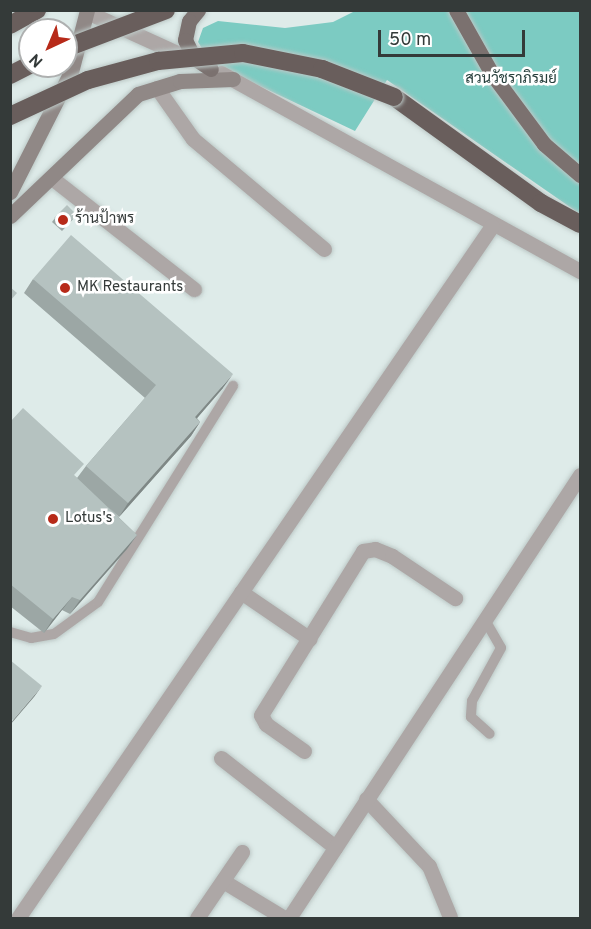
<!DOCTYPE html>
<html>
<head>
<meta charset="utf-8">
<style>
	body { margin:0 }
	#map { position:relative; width:591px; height:929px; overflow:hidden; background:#deebe9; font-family:Overpass,Sarabun,sans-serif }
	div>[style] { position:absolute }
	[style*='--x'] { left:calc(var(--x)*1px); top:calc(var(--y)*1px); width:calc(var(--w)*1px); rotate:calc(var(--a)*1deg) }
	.green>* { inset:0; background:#7ccbc2 }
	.roads { filter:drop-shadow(0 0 2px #bcc8c6) drop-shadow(0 0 2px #bcc8c6) }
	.service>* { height:10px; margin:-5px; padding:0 5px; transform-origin:5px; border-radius:5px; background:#ada7a6 }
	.minor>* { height:15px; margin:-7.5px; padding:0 7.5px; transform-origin:7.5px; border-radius:7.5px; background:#ada7a6 }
	.secondary>* { height:15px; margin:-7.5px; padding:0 7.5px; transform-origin:7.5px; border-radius:7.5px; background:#908886 }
	.primary>* { height:15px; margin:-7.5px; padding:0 7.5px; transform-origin:7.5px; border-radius:7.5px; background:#7b716f }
	.motorway>* { height:18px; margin:-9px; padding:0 9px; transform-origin:9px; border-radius:9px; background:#695e5c }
	.bridges { filter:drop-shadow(0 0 2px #bcc8c6) drop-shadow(0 0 2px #bcc8c6) }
	.motorway-bridge>* { height:18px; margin:-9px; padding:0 9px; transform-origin:9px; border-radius:9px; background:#695e5c }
	.wall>* { inset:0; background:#9ca7a5 }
	.shaded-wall>* { inset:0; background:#7f8886 }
	.building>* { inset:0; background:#b5c2c0; transform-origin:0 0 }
	.dots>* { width:16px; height:16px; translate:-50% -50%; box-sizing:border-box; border:3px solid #fff; border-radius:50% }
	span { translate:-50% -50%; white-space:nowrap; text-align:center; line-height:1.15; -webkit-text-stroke:5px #fff; paint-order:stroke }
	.park-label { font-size:15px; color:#263e3b }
	.poi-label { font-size:15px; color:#343a39 }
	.left { translate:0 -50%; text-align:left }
	.frame { position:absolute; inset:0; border:12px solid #343a39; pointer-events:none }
	.north { position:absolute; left:18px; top:18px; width:60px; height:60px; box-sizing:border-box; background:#fff; border:2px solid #aeb0b0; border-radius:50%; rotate:224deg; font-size:16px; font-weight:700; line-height:24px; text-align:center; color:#343a39 }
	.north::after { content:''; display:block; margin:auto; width:21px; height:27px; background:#b72a19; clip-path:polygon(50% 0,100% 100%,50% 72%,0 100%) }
	.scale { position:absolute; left:378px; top:30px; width:147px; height:27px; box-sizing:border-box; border:3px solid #343a39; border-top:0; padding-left:8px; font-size:18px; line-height:21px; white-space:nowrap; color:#343a39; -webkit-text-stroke:4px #fff; paint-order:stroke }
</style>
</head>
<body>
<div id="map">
	<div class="green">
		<i style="clip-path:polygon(355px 11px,580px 11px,580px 214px,387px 80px,355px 131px,211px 63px,198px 42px,203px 28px,218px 21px,285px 28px,333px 22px)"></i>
	</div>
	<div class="roads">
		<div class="service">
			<i style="--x:485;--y:620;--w:32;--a:60"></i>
			<i style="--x:501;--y:648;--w:60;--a:118.7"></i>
			<i style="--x:472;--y:701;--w:16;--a:94"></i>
			<i style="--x:471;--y:717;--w:25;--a:42"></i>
			<i style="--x:10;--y:632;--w:22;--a:16"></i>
			<i style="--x:31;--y:638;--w:23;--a:-10"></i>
			<i style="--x:54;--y:634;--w:54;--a:-36"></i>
			<i style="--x:98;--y:602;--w:255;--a:-58"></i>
		</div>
		<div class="minor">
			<i style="--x:87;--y:12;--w:111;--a:24.5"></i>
			<i style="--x:221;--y:73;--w:410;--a:28.9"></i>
			<i style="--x:157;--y:88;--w:62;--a:54.8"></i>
			<i style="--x:193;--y:139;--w:171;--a:40"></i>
			<i style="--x:53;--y:179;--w:179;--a:38"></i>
			<i style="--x:241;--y:592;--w:83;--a:34.3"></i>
			<i style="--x:304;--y:751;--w:47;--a:-144.6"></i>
			<i style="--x:266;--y:724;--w:10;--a:-119"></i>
			<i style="--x:261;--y:715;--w:193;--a:-58.1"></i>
			<i style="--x:363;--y:551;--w:12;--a:-9"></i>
			<i style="--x:375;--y:549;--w:18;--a:22"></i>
			<i style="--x:392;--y:556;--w:76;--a:33.7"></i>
			<i style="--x:221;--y:758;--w:145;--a:38"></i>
			<i style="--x:366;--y:799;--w:92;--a:46.8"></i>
			<i style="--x:429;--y:866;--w:55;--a:67.6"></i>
			<i style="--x:223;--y:881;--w:71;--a:31.2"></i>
			<i style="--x:18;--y:918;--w:839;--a:-55.59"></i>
			<i style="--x:197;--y:918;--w:80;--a:-55.7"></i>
			<i style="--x:289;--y:918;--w:530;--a:-56.7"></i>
		</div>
		<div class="secondary">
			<i style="--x:10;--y:192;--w:135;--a:-63.1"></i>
			<i style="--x:71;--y:72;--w:64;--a:-75.5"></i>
			<i style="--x:10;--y:216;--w:177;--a:-43.6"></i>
			<i style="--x:138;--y:94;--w:44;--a:-17.2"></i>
			<i style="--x:180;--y:81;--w:53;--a:-2.2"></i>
		</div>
		<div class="primary">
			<i style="--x:198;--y:10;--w:14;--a:129"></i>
			<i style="--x:189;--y:21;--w:19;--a:102"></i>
			<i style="--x:185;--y:40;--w:20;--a:63"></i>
			<i style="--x:194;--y:58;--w:20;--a:33"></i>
			<i style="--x:456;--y:10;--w:73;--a:60.6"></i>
			<i style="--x:492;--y:74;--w:87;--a:53.4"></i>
			<i style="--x:544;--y:144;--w:48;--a:40.7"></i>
		</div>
		<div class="motorway">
			<i style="--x:10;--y:25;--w:31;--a:-29"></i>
			<i style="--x:10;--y:75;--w:22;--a:-27"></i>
			<i style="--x:394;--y:97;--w:181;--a:35.8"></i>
			<i style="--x:541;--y:203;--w:44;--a:28.3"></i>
		</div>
	</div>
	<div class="bridges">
		<div class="motorway-bridge">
			<i style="--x:66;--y:48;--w:107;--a:-20.8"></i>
			<i style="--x:10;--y:116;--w:86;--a:-24.8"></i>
			<i style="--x:88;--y:80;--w:73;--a:-15.2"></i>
			<i style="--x:158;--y:61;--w:85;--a:-5.4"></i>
			<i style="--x:243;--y:53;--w:81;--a:11.4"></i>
			<i style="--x:322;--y:69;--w:77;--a:21.3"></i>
		</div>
	</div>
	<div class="wall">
		<i style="clip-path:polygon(77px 215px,62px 231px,52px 222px,55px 218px)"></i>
		<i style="clip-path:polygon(33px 279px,223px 388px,197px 418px,200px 422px,191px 436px,119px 517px,107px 506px,137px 535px,127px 549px,70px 614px,62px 610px,44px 633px,10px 606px,10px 422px,77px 478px,86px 466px,145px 398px,24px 293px)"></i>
	</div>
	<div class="shaded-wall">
		<i style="clip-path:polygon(233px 374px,223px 388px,186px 431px,195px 417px)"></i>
		<i style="clip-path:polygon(200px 422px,191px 436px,119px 517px,128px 503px)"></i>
		<i style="clip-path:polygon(137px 535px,127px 549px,70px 614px,80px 600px)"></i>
		<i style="clip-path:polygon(72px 597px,62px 610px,44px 633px,53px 619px)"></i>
		<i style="clip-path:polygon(42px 686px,34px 697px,10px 725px,13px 720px)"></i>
	</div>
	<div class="building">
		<i style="left:67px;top:205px;width:14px;height:18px;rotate:45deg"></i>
		<i style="clip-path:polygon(71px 235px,233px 374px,195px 417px,200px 422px,128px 503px,86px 466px,156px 385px,33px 279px)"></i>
		<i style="clip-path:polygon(10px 287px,17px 293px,10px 301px)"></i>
		<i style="clip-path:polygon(23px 408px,84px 464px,74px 475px,137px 535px,80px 600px,72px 597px,53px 619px,10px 584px,10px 422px)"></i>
		<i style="clip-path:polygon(10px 660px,42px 686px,13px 720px,10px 718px)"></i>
	</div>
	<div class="dots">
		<i style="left:63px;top:220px;background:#b72a19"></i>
		<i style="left:65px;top:288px;background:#b72a19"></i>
		<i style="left:53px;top:519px;background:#b72a19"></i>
	</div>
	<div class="park-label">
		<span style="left:511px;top:80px">สวนวัชราภิรมย์</span>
	</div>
	<div class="poi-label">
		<span class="left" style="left:75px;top:220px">ร้านป้าพร</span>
		<span class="left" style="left:77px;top:288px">MK Restaurants</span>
		<span class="left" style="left:65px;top:519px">Lotus's</span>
	</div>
	<div class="frame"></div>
	<div class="north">N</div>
	<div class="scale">50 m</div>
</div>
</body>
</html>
